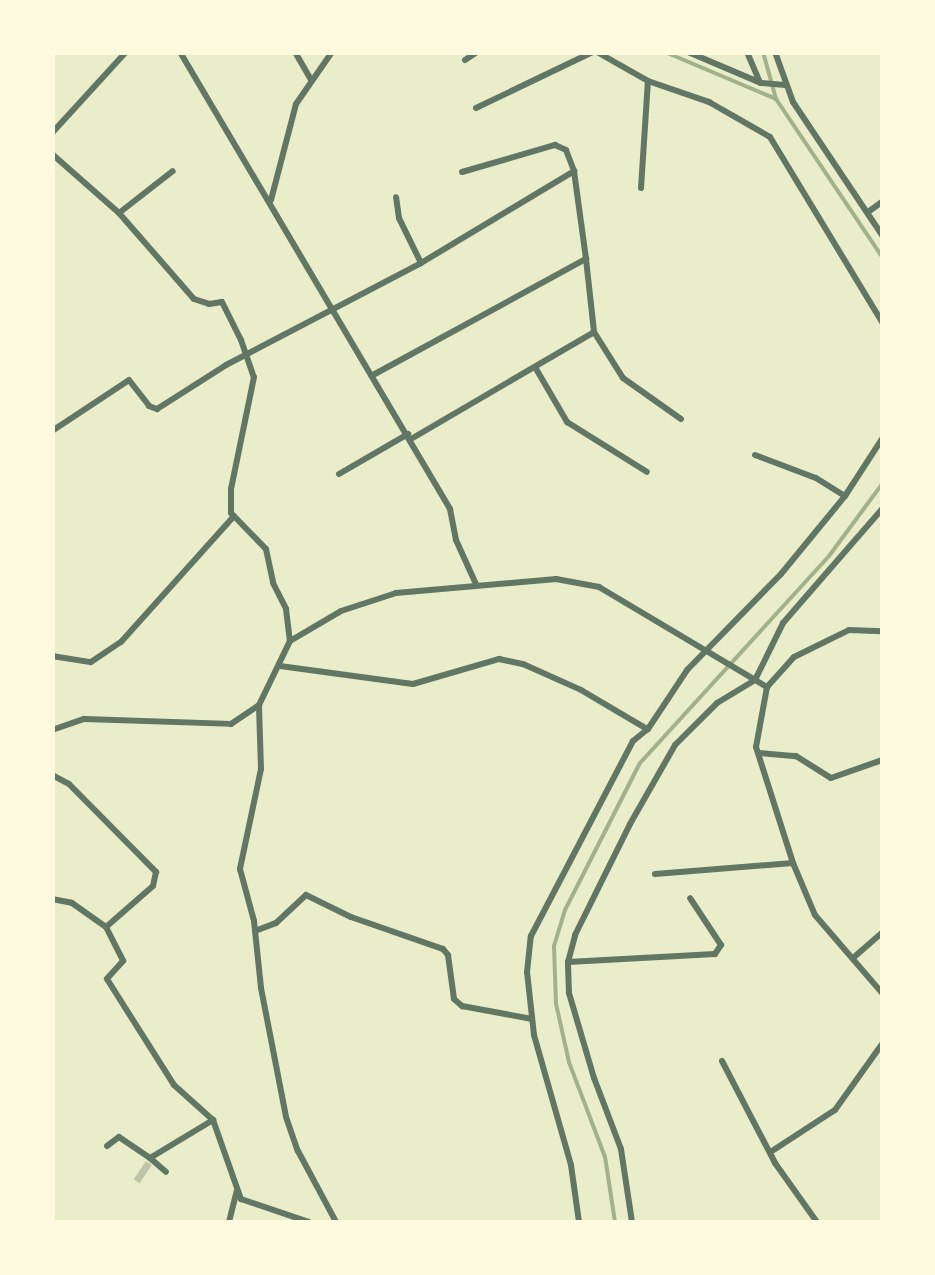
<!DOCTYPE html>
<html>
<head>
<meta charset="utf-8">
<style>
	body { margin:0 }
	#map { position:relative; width:935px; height:1275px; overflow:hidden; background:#e9edc9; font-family:Bitter,serif }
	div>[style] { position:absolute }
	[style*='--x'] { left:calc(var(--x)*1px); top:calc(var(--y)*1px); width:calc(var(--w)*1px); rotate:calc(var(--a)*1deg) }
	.stream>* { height:4px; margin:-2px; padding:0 2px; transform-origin:2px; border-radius:2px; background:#a3b18a }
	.building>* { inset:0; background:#bcc5a7; transform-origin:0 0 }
	.minor>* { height:6px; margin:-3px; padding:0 3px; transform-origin:3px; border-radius:3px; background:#617663 }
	span { translate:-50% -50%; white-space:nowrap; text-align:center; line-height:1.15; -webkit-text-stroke:10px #fefae0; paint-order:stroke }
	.frame { position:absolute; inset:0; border:55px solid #fefae0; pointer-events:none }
</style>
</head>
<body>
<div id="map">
	<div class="stream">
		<i style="--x:665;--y:52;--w:121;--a:22.9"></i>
		<i style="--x:763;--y:52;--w:49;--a:74.5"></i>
		<i style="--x:776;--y:99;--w:190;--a:56.1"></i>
		<i style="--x:615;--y:1222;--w:66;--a:-98.7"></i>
		<i style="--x:605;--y:1157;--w:102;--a:-110.8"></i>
		<i style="--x:569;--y:1062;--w:59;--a:-102.6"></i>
		<i style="--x:556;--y:1004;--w:58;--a:-92"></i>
		<i style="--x:554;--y:946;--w:38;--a:-73"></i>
		<i style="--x:565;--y:910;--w:165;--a:-63"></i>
		<i style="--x:640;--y:763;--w:280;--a:-47.6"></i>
		<i style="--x:829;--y:556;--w:89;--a:-53.6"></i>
	</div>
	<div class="building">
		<i style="left:146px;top:1161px;width:7px;height:22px;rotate:34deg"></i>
	</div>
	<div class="minor">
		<i style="--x:180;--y:52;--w:531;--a:59.42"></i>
		<i style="--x:450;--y:509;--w:32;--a:79"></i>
		<i style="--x:456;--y:540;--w:48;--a:65.6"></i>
		<i style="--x:295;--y:52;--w:32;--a:60"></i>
		<i style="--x:597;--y:52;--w:59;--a:29.6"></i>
		<i style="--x:648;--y:81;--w:65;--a:19"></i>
		<i style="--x:709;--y:102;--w:70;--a:29.8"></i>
		<i style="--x:770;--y:137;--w:216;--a:58.8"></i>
		<i style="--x:688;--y:52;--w:79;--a:23"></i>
		<i style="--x:761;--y:83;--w:24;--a:5"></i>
		<i style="--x:747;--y:52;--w:33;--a:67"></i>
		<i style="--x:775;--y:52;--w:53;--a:70.2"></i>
		<i style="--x:793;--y:102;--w:160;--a:56.2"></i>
		<i style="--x:465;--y:60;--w:14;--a:-34"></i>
		<i style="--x:476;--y:108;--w:130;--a:-25.6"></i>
		<i style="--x:52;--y:133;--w:110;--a:-47.6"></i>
		<i style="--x:52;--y:154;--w:89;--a:41.4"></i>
		<i style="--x:119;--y:213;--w:114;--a:48.9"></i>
		<i style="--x:194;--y:299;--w:16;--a:18"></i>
		<i style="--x:209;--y:304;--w:13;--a:-9"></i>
		<i style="--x:222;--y:302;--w:42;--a:63.4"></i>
		<i style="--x:241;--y:340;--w:39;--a:71"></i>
		<i style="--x:254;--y:377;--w:114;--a:101.6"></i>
		<i style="--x:231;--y:489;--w:24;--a:90"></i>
		<i style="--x:231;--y:513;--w:50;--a:45.8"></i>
		<i style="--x:266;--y:549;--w:35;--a:78"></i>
		<i style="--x:273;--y:583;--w:29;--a:63"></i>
		<i style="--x:286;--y:609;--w:32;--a:83"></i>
		<i style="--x:462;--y:172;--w:97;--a:-16.2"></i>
		<i style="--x:555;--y:145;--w:12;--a:24"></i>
		<i style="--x:566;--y:150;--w:22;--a:69"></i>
		<i style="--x:574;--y:171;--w:89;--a:82.2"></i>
		<i style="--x:641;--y:188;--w:107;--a:-86.3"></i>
		<i style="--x:271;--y:200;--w:99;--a:-75.4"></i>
		<i style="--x:296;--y:104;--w:63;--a:-55.3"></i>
		<i style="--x:868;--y:212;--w:17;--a:-36"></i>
		<i style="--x:119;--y:213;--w:68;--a:-37.9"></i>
		<i style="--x:421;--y:263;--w:179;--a:-31"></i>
		<i style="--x:535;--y:367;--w:64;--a:59.8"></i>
		<i style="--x:567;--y:422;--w:94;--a:32"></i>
		<i style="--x:373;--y:375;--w:243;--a:-28.6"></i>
		<i style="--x:586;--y:259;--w:73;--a:83.7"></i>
		<i style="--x:594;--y:332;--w:54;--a:57.8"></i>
		<i style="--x:623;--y:378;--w:71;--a:35.3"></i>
		<i style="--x:52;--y:431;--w:92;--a:-33.5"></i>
		<i style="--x:129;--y:380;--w:33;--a:52"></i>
		<i style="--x:149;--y:406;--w:9;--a:21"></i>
		<i style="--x:157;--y:409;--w:82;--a:-32.5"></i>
		<i style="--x:226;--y:365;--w:220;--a:-27.6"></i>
		<i style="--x:421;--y:263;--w:50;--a:-116.1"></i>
		<i style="--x:399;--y:218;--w:21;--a:-98"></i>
		<i style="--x:411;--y:439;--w:212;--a:-30.3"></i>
		<i style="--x:755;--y:455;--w:65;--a:20.7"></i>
		<i style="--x:816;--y:478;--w:34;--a:32"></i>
		<i style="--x:339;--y:474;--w:80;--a:-30.1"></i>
		<i style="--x:52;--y:656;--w:39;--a:9"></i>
		<i style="--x:91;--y:662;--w:36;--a:-34"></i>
		<i style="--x:121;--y:642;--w:169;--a:-48.1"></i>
		<i style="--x:280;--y:666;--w:134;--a:7.7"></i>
		<i style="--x:413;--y:684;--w:90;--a:-16.2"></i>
		<i style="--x:499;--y:659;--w:25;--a:12"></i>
		<i style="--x:523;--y:664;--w:64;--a:24.1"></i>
		<i style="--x:581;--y:690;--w:77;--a:30.6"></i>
		<i style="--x:767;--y:687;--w:40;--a:-48"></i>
		<i style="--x:794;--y:657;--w:61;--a:-26.1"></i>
		<i style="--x:849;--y:630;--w:33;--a:2"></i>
		<i style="--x:259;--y:706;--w:63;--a:88.2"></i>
		<i style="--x:261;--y:769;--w:102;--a:101.9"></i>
		<i style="--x:240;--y:869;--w:54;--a:74.9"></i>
		<i style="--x:254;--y:921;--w:67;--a:84"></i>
		<i style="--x:261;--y:988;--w:131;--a:79"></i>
		<i style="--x:286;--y:1117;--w:36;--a:71"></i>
		<i style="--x:298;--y:1151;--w:81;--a:61.8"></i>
		<i style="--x:52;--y:730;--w:34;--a:-19"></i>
		<i style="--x:84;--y:719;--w:147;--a:1.9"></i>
		<i style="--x:231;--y:724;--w:34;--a:-34"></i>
		<i style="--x:259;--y:705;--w:71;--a:-64.2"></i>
		<i style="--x:290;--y:641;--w:59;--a:-30.5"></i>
		<i style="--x:341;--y:611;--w:58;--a:-18.1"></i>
		<i style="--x:396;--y:593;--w:161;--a:-5"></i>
		<i style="--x:556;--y:579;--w:44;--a:10.5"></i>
		<i style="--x:599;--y:587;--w:196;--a:30.8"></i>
		<i style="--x:767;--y:687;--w:61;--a:100.4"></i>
		<i style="--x:756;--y:747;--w:122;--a:72.3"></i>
		<i style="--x:793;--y:863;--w:56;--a:67.1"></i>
		<i style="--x:815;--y:915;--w:103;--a:49.3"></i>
		<i style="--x:759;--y:753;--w:37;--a:5"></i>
		<i style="--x:796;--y:756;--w:41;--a:32.2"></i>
		<i style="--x:831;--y:778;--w:54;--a:-19.4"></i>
		<i style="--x:52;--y:775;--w:19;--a:28"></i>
		<i style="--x:69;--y:784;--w:124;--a:45.3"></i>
		<i style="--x:156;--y:872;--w:14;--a:102"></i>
		<i style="--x:153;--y:886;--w:62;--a:138.9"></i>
		<i style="--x:106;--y:927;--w:38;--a:63"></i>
		<i style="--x:123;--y:961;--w:24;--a:132"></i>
		<i style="--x:107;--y:979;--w:125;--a:57.7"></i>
		<i style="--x:174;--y:1085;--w:52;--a:41.9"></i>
		<i style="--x:213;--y:1120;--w:84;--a:70.5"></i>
		<i style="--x:241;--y:1199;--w:72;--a:18.7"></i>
		<i style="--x:655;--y:874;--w:138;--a:-4.6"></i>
		<i style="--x:52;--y:899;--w:20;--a:11"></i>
		<i style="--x:72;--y:903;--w:42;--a:35.2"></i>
		<i style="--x:255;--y:931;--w:22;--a:-21"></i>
		<i style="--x:276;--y:923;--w:41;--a:-43"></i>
		<i style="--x:306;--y:895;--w:50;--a:26.1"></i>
		<i style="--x:351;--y:917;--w:97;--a:19.2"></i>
		<i style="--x:443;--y:949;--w:8;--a:50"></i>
		<i style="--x:448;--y:955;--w:44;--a:82.2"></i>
		<i style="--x:454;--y:999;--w:11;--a:41"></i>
		<i style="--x:462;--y:1006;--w:71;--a:10.5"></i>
		<i style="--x:853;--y:958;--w:38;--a:-41"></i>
		<i style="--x:568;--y:962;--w:147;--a:-3.1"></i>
		<i style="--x:715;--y:954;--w:11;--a:-56"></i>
		<i style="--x:721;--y:945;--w:56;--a:-123.4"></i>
		<i style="--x:722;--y:1061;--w:115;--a:62.5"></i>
		<i style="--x:775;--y:1163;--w:72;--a:54.6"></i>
		<i style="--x:107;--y:1146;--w:15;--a:-37"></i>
		<i style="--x:119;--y:1137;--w:37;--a:34"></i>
		<i style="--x:150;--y:1158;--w:74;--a:-31.1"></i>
		<i style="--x:772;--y:1151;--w:75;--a:-33.1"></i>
		<i style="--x:835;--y:1110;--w:81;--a:-54.5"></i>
		<i style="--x:150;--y:1158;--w:21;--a:41"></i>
		<i style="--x:229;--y:1222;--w:32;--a:-76"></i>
		<i style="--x:579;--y:1222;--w:58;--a:-98"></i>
		<i style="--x:571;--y:1165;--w:135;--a:-105.9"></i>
		<i style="--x:534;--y:1035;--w:63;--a:-96.3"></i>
		<i style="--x:527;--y:972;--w:36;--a:-84"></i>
		<i style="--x:531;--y:936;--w:220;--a:-62.4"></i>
		<i style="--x:633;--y:741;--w:19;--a:-39"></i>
		<i style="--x:648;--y:729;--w:71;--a:-56.5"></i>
		<i style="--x:687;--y:670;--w:134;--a:-45.6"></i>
		<i style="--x:781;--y:574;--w:101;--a:-50.6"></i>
		<i style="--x:845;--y:496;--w:68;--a:-57"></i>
		<i style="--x:632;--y:1222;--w:74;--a:-98.6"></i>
		<i style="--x:621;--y:1149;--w:76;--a:-110.8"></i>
		<i style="--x:594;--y:1078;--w:89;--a:-106.4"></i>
		<i style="--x:569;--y:993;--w:31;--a:-92"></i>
		<i style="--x:568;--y:962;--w:28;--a:-75"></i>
		<i style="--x:575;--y:935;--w:124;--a:-63.6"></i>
		<i style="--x:630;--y:824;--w:91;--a:-60.3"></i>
		<i style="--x:675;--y:745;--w:59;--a:-45"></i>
		<i style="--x:717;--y:703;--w:44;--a:-31.2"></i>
		<i style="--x:755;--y:680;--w:64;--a:-63.8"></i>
		<i style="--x:783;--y:623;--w:151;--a:-49"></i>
	</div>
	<div class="frame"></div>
</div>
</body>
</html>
